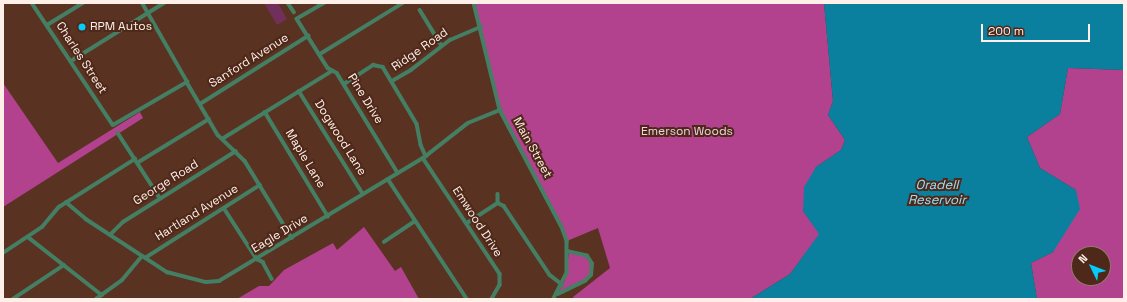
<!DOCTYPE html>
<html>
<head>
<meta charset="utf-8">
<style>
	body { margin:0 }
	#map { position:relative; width:1127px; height:302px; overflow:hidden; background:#5a3222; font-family:"Space Grotesk",sans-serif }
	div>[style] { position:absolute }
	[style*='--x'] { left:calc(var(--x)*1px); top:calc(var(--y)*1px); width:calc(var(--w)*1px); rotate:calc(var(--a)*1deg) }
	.green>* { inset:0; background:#71305b }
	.forest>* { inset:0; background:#b2428e }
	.water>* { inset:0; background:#0a809e }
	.street>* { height:3.5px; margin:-1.75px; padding:0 1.75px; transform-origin:1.75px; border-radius:1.75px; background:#447f63 }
	.dots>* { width:11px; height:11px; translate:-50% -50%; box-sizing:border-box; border:2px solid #4e2818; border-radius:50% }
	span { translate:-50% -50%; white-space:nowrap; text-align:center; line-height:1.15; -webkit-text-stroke:4px #4e2818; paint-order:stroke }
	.poi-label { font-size:12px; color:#ffefe9 }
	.left { translate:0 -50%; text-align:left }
	.street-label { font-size:12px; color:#ffefe9 }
	.park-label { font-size:12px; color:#efd2e3 }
	.water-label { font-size:13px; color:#99e0fa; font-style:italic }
	.frame { position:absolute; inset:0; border:4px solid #ffefe9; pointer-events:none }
	.north { position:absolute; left:1071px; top:246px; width:40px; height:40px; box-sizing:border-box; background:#4e2818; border:1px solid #95786c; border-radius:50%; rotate:313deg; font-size:11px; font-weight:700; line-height:16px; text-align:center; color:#ffefe9 }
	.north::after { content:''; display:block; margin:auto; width:14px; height:18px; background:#07cbf9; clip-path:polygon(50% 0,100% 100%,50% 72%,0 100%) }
	.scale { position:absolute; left:981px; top:24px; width:109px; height:18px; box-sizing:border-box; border:2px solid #ffefe9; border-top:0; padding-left:5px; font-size:12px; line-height:14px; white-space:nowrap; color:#ffefe9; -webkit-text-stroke:3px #4e2818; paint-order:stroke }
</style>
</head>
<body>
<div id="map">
	<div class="green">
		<i style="clip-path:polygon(264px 3px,278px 3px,287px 19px,277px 25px)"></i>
	</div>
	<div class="forest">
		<i style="clip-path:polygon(474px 3px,824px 3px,833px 101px,828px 115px,845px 140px,841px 150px,816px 167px,803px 211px,820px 234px,790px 274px,750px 299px,574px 299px,573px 297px,610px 268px,598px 228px,567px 241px,497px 103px)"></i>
		<i style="clip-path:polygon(evenodd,1068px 68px,1124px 70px,1124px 299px,1037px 299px,1031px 263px,1053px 252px,1076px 190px,1040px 168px,1027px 137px,1060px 114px,1068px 68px,1079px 254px,1103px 254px,1103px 278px,1079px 278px,1079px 254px)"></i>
		<i style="clip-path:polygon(3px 83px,58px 163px,140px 112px,143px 118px,3px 207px)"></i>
		<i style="clip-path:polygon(364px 227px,395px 271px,401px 267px,419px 299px,237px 299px,259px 286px,269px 286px,284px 270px,333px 243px,337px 250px)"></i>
		<i style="clip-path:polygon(569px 252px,587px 256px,592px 264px,589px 278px,557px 295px,565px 280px)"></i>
	</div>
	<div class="water">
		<i style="clip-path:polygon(824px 3px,1124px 3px,1124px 70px,1068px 68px,1060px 114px,1027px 137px,1040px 168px,1076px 190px,1080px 209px,1053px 252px,1031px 263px,1037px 299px,750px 299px,790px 274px,819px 234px,803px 211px,804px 187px,816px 167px,841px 150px,845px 140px,828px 115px,833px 101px)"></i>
	</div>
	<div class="street">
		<i style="--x:32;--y:3;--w:146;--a:56.4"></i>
		<i style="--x:113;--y:125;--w:86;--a:-30.2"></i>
		<i style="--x:187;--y:82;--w:91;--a:-119.7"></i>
		<i style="--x:288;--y:3;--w:11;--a:56"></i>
		<i style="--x:325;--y:3;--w:32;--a:150"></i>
		<i style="--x:297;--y:19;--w:58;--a:57.7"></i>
		<i style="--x:328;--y:68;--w:10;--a:29"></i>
		<i style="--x:337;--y:73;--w:117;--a:58.6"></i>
		<i style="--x:474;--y:3;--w:110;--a:76.3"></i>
		<i style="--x:500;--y:110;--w:132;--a:62.1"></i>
		<i style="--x:562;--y:227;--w:15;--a:70"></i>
		<i style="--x:567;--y:241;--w:32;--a:90"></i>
		<i style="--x:567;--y:273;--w:29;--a:117"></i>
		<i style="--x:420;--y:10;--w:42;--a:58.6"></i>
		<i style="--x:47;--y:25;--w:42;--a:-31.4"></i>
		<i style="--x:320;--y:54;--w:97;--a:-31.6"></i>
		<i style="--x:71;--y:61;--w:110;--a:-31.9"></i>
		<i style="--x:392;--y:81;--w:22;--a:-30"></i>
		<i style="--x:411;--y:70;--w:49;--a:-37.6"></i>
		<i style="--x:450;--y:40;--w:34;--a:-23"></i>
		<i style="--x:188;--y:84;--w:59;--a:59.5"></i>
		<i style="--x:218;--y:135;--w:37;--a:44"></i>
		<i style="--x:245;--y:161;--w:90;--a:58.6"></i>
		<i style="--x:344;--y:84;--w:35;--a:-33"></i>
		<i style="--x:373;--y:65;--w:10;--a:11"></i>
		<i style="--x:383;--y:67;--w:66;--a:59.2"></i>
		<i style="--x:417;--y:124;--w:21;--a:79"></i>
		<i style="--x:421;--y:145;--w:12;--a:66"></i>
		<i style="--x:299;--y:91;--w:121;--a:58.1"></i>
		<i style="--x:200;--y:104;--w:128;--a:-32.2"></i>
		<i style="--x:265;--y:112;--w:122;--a:58.8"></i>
		<i style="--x:118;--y:133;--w:77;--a:57.1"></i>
		<i style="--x:222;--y:139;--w:129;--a:-31.7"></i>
		<i style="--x:423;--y:158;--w:139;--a:56.4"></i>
		<i style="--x:500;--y:274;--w:11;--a:90"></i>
		<i style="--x:500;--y:285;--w:16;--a:120"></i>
		<i style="--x:137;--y:163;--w:84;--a:-31.4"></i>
		<i style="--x:388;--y:179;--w:144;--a:56.6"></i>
		<i style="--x:498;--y:194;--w:9;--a:90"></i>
		<i style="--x:66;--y:202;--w:26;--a:40"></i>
		<i style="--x:86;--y:219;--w:97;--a:33.2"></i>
		<i style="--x:167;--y:272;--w:40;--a:14.4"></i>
		<i style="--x:206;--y:282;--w:13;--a:-4"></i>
		<i style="--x:219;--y:281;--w:242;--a:-31.1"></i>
		<i style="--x:426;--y:156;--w:53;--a:-38.2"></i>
		<i style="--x:468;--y:123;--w:35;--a:-22"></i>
		<i style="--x:498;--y:203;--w:7;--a:27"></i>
		<i style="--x:504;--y:206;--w:83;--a:56.3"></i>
		<i style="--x:550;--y:275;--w:16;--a:38"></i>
		<i style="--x:224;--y:208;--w:61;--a:57.1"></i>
		<i style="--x:257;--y:259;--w:7;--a:27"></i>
		<i style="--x:263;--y:262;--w:19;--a:62"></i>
		<i style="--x:467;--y:223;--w:37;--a:-33"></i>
		<i style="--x:110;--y:235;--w:18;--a:-45"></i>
		<i style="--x:123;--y:222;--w:133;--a:-32.1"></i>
		<i style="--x:28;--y:237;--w:94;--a:38.1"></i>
		<i style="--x:384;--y:242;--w:37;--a:-34"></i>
		<i style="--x:3;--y:253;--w:47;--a:-33.7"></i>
		<i style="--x:42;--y:227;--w:26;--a:-50"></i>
		<i style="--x:59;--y:207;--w:90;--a:-32.3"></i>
		<i style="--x:145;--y:258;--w:136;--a:-32.4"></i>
		<i style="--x:558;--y:294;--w:30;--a:-26"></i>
		<i style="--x:585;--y:281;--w:8;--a:-45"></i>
		<i style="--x:591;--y:275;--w:11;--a:-85"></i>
		<i style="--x:592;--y:264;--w:9;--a:-122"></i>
		<i style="--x:587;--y:256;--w:18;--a:-167"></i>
		<i style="--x:13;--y:299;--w:61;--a:-33.7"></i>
		<i style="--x:96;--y:299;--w:32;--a:-36"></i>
		<i style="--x:122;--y:280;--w:31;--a:-50"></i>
	</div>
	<div class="dots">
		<i style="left:82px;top:27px;background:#07cbf9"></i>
	</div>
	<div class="poi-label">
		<span class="left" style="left:90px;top:27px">RPM Autos</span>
	</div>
	<div class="street-label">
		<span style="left:420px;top:50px;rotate:-35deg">Ridge Road</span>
		<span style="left:81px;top:58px;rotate:57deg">Charles Street</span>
		<span style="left:249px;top:61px;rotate:-32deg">Sanford Avenue</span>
		<span style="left:365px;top:99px;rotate:58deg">Pine Drive</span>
		<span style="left:340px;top:138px;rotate:58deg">Dogwood Lane</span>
		<span style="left:532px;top:148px;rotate:61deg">Main Street</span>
		<span style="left:305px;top:159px;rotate:59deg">Maple Lane</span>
		<span style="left:166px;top:183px;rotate:-32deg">George Road</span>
		<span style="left:197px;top:213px;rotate:-32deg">Hartland Avenue</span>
		<span style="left:477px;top:222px;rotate:57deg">Emwood Drive</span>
		<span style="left:280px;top:234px;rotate:-31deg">Eagle Drive</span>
	</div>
	<div class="park-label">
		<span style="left:687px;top:132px">Emerson Woods</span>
	</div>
	<div class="water-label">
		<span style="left:937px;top:193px">Oradell<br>Reservoir</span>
	</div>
	<div class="frame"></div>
	<div class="north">N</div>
	<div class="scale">200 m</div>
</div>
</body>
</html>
